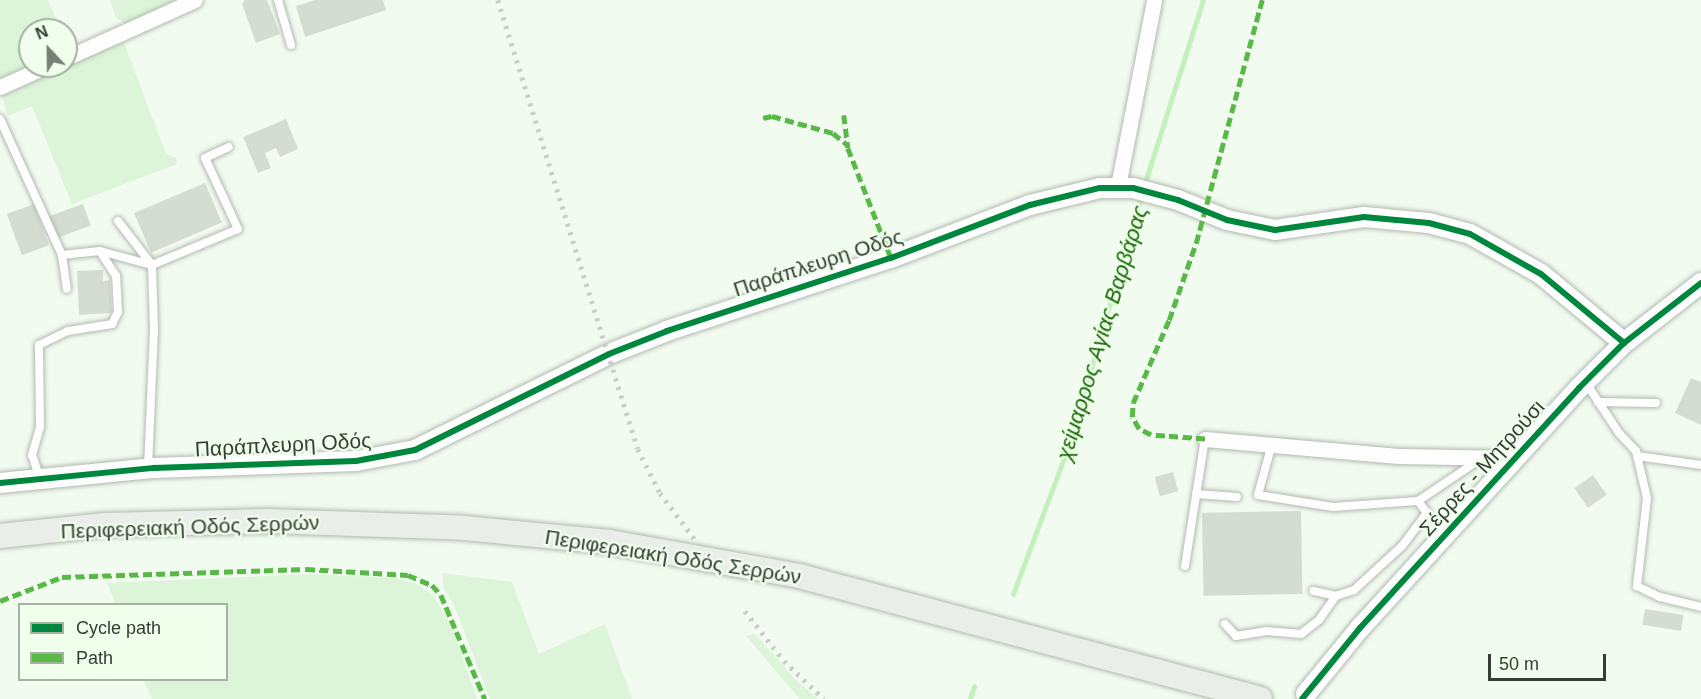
<!DOCTYPE html>
<html>
<head>
<meta charset="utf-8">
<style>
	body { margin:0 }
	#map { position:relative; width:1701px; height:699px; overflow:hidden; background:#f2fbf0; font-family:Arial,sans-serif }
	div>[style] { position:absolute }
	[style*='--x'] { left:calc(var(--x)*1px); top:calc(var(--y)*1px); width:calc(var(--w)*1px); rotate:calc(var(--a)*1deg) }
	.green>* { inset:0; background:#dcf4d8 }
	.stream>* { height:4.5px; margin:-2.25px; padding:0 2.25px; transform-origin:2.25px; border-radius:2.25px; background:#c3f1bc }
	.building>* { inset:0; background:#d5ddd3; transform-origin:0 0 }
	.roads { filter:drop-shadow(0 0 2px #b2bab1) drop-shadow(0 0 2px #b2bab1) }
	.service>* { height:8px; margin:-4px; padding:0 4px; transform-origin:4px; border-radius:4px; background:#fdfefd }
	.minor>* { height:15px; margin:-7.5px; padding:0 7.5px; transform-origin:7.5px; border-radius:7.5px; background:#fdfefd }
	.tertiary>* { height:20px; margin:-10px; padding:0 10px; transform-origin:10px; border-radius:10px; background:#fdfefd }
	.primary>* { height:24px; margin:-12px; padding:0 12px; transform-origin:12px; border-radius:12px; background:#eaeee9 }
	.rail>* { height:4.5px; margin-top:-2.25px; transform-origin:0; background:repeating-linear-gradient(90deg,#cacdca 0 3px,transparent 0 9px) }
	.quiet>* { height:4.5px; margin-top:-2.25px; transform-origin:0; background:repeating-linear-gradient(90deg,#58b947 0 9px,transparent 0 13.5px) }
	.cycleway>* { height:6px; margin:-3px; padding:0 3px; transform-origin:3px; border-radius:3px; background:#00873e }
	span { translate:-50% -50%; white-space:nowrap; text-align:center; line-height:1.15; -webkit-text-stroke:4.5px #efffec; paint-order:stroke }
	.street-label { font-size:21px; color:#353d34 }
	.water-label { font-size:22px; color:#1a6a07; font-style:italic }
	.legend { position:absolute; left:18px; top:603px; width:210px; height:78px; box-sizing:border-box; background:#efffec; border:2px solid #a5b1a2; margin:0; padding:8px 10px; list-style:none; font-size:18px; color:#353d34 }
	.legend li { display:flex; align-items:center; gap:12px; height:30px }
	.legend b { width:30px; border:2px solid #a5b1a2 }
	.north { position:absolute; left:18px; top:18px; width:60px; height:60px; box-sizing:border-box; background:#efffec; border:2px solid #a5b1a2; border-radius:50%; rotate:338deg; font-size:16px; font-weight:700; line-height:24px; text-align:center; color:#353d34 }
	.north::after { content:''; display:block; margin:auto; width:21px; height:27px; background:#778076; clip-path:polygon(50% 0,100% 100%,50% 72%,0 100%) }
	.scale { position:absolute; left:1488px; top:654px; width:118px; height:27px; box-sizing:border-box; border:3px solid #353d34; border-top:0; padding-left:8px; font-size:18px; line-height:21px; white-space:nowrap; color:#353d34; -webkit-text-stroke:4px #efffec; paint-order:stroke }
</style>
</head>
<body>
<div id="map">
	<div class="green">
		<i style="clip-path:polygon(0 0,48px 0,61px 30px,30px 30px,32px 66px,0 79px)"></i>
		<i style="clip-path:polygon(110px 0,175px 0,127px 25px,116px 17px)"></i>
		<i style="clip-path:polygon(122px 38px,166px 154px,176px 158px,177px 164px,72px 204px,32px 106px,8px 116px,2px 96px)"></i>
		<i style="clip-path:polygon(443px 573px,512px 582px,539px 654px,605px 624px,632px 699px,490px 699px,454px 605px,443px 587px)"></i>
		<i style="clip-path:polygon(310px 574px,393px 578px,414px 583px,433px 595px,451px 625px,477px 699px,152px 699px,144px 680px,226px 680px,226px 604px,116px 604px,107px 583px)"></i>
		<i style="clip-path:polygon(755px 634px,796px 680px,818px 699px,800px 699px,746px 636px)"></i>
	</div>
	<div class="stream">
		<i style="--x:1144;--y:186;--w:195;--a:-72.4"></i>
		<i style="--x:1013;--y:594;--w:156;--a:-69.4"></i>
		<i style="--x:1068;--y:448;--w:265;--a:-73.8"></i>
		<i style="--x:970;--y:699;--w:13;--a:-72"></i>
	</div>
	<div class="building">
		<i style="clip-path:polygon(245px 0,267px 0,280px 34px,256px 43px,242px 4px)"></i>
		<i style="clip-path:polygon(315px 0,383px 0,386px 10px,305px 37px,296px 6px)"></i>
		<i style="clip-path:polygon(286px 119px,298px 149px,280px 157px,276px 148px,265px 153px,271px 168px,258px 173px,243px 137px)"></i>
		<i style="left:205px;top:183px;width:43px;height:77px;rotate:67deg"></i>
		<i style="left:34px;top:204px;width:44px;height:29px;rotate:70deg"></i>
		<i style="left:83px;top:204px;width:23px;height:36px;rotate:70deg"></i>
		<i style="clip-path:polygon(103px 270px,103px 281px,110px 280px,112px 313px,79px 315px,77px 271px)"></i>
		<i style="clip-path:polygon(1691px 378px,1701px 382px,1701px 425px,1675px 413px)"></i>
		<i style="left:1173px;top:472px;width:20px;height:19px;rotate:75deg"></i>
		<i style="left:1593px;top:475px;width:24px;height:23px;rotate:55deg"></i>
		<i style="left:1301px;top:511px;width:83px;height:99px;rotate:89deg"></i>
		<i style="left:1645px;top:609px;width:39px;height:16px;rotate:9deg"></i>
	</div>
	<div class="roads">
		<div class="service">
			<i style="--x:278;--y:0;--w:47;--a:73.9"></i>
			<i style="--x:0;--y:119;--w:149;--a:65.5"></i>
			<i style="--x:62;--y:255;--w:34;--a:82"></i>
			<i style="--x:118;--y:221;--w:56;--a:52.3"></i>
			<i style="--x:152;--y:265;--w:93;--a:-22.7"></i>
			<i style="--x:238;--y:229;--w:78;--a:-114.9"></i>
			<i style="--x:205;--y:158;--w:26;--a:-25"></i>
			<i style="--x:62;--y:255;--w:38;--a:-6"></i>
			<i style="--x:100;--y:251;--w:54;--a:15.1"></i>
			<i style="--x:152;--y:265;--w:65;--a:88.2"></i>
			<i style="--x:154;--y:330;--w:137;--a:92.5"></i>
			<i style="--x:1586;--y:383;--w:60;--a:56.6"></i>
			<i style="--x:1619;--y:433;--w:25;--a:47"></i>
			<i style="--x:1636;--y:451;--w:48;--a:76.8"></i>
			<i style="--x:1647;--y:498;--w:89;--a:96.5"></i>
			<i style="--x:1637;--y:586;--w:25;--a:26"></i>
			<i style="--x:1660;--y:597;--w:42;--a:13.7"></i>
			<i style="--x:1598;--y:402;--w:58;--a:1"></i>
			<i style="--x:1272;--y:444;--w:53;--a:105.4"></i>
			<i style="--x:1258;--y:495;--w:76;--a:9.1"></i>
			<i style="--x:1333;--y:507;--w:85;--a:-4"></i>
			<i style="--x:1418;--y:501;--w:15;--a:53"></i>
			<i style="--x:1427;--y:513;--w:40;--a:127"></i>
			<i style="--x:1403;--y:545;--w:67;--a:137.4"></i>
			<i style="--x:1354;--y:590;--w:19;--a:162"></i>
			<i style="--x:1336;--y:596;--w:23;--a:-167"></i>
			<i style="--x:1637;--y:456;--w:65;--a:8"></i>
			<i style="--x:39;--y:476;--w:22;--a:-108"></i>
			<i style="--x:32;--y:455;--w:29;--a:-74"></i>
			<i style="--x:40;--y:427;--w:82;--a:-90.7"></i>
			<i style="--x:39;--y:345;--w:32;--a:-26"></i>
			<i style="--x:68;--y:331;--w:45;--a:-9"></i>
			<i style="--x:112;--y:324;--w:13;--a:-63"></i>
			<i style="--x:118;--y:312;--w:36;--a:-93"></i>
			<i style="--x:116;--y:276;--w:30;--a:-123"></i>
			<i style="--x:1196;--y:494;--w:41;--a:4.2"></i>
			<i style="--x:1418;--y:501;--w:73;--a:-33.9"></i>
			<i style="--x:1185;--y:566;--w:129;--a:-81.1"></i>
			<i style="--x:1225;--y:624;--w:16;--a:47"></i>
			<i style="--x:1236;--y:636;--w:30;--a:-9"></i>
			<i style="--x:1266;--y:631;--w:35;--a:5"></i>
			<i style="--x:1301;--y:634;--w:23;--a:-38"></i>
			<i style="--x:1319;--y:620;--w:29;--a:-55"></i>
		</div>
		<div class="minor">
			<i style="--x:66;--y:58;--w:141;--a:-24.2"></i>
			<i style="--x:0;--y:87;--w:51;--a:-24.1"></i>
			<i style="--x:1118;--y:186;--w:189;--a:-79"></i>
			<i style="--x:1205;--y:439;--w:197;--a:5"></i>
			<i style="--x:1401;--y:456;--w:112;--a:1"></i>
		</div>
		<div class="tertiary">
			<i style="--x:0;--y:483;--w:155;--a:-5.6"></i>
			<i style="--x:154;--y:468;--w:202;--a:-2"></i>
			<i style="--x:356;--y:461;--w:60;--a:-10.6"></i>
			<i style="--x:415;--y:450;--w:216;--a:-26.3"></i>
			<i style="--x:609;--y:354;--w:62;--a:-21.6"></i>
			<i style="--x:667;--y:331;--w:236;--a:-18.1"></i>
			<i style="--x:891;--y:258;--w:149;--a:-20.9"></i>
			<i style="--x:1030;--y:205;--w:72;--a:-13.7"></i>
			<i style="--x:1100;--y:188;--w:33;--a:0"></i>
			<i style="--x:1133;--y:188;--w:47;--a:14.9"></i>
			<i style="--x:1178;--y:200;--w:53;--a:22.2"></i>
			<i style="--x:1227;--y:220;--w:49;--a:11.8"></i>
			<i style="--x:1275;--y:230;--w:90;--a:-8.3"></i>
			<i style="--x:1364;--y:217;--w:65;--a:5.3"></i>
			<i style="--x:1429;--y:223;--w:42;--a:15"></i>
			<i style="--x:1470;--y:234;--w:81;--a:29.4"></i>
			<i style="--x:1541;--y:274;--w:108;--a:39.7"></i>
			<i style="--x:1306;--y:694;--w:85;--a:-50.7"></i>
			<i style="--x:1360;--y:628;--w:325;--a:-47.6"></i>
			<i style="--x:1579;--y:388;--w:64;--a:-45"></i>
			<i style="--x:1624;--y:343;--w:98;--a:-37.9"></i>
		</div>
		<div class="primary">
			<i style="--x:0;--y:536;--w:106;--a:-6"></i>
			<i style="--x:105;--y:525;--w:163;--a:-1.4"></i>
			<i style="--x:268;--y:521;--w:196;--a:2"></i>
			<i style="--x:464;--y:528;--w:146;--a:5.5"></i>
			<i style="--x:609;--y:542;--w:193;--a:10.1"></i>
			<i style="--x:799;--y:576;--w:477;--a:14.9"></i>
		</div>
	</div>
	<div class="rail">
		<i style="--x:498;--y:0;--w:470;--a:72.7"></i>
		<i style="--x:638;--y:449;--w:49;--a:63.4"></i>
		<i style="--x:660;--y:493;--w:61;--a:52.9"></i>
		<i style="--x:745;--y:611;--w:63;--a:52"></i>
		<i style="--x:784;--y:661;--w:55;--a:43.5"></i>
	</div>
	<div class="quiet">
		<i style="--x:844;--y:115;--w:33;--a:83"></i>
		<i style="--x:848;--y:148;--w:118;--a:68.6"></i>
		<i style="--x:763;--y:118;--w:9;--a:-13"></i>
		<i style="--x:772;--y:116;--w:63;--a:15.6"></i>
		<i style="--x:833;--y:133;--w:19;--a:39"></i>
		<i style="--x:1205;--y:439;--w:54;--a:-175.8"></i>
		<i style="--x:1151;--y:435;--w:13;--a:-153"></i>
		<i style="--x:1139;--y:429;--w:14;--a:-120"></i>
		<i style="--x:1132;--y:417;--w:14;--a:-86"></i>
		<i style="--x:1133;--y:403;--w:90;--a:-66.6"></i>
		<i style="--x:1169;--y:320;--w:82;--a:-70.7"></i>
		<i style="--x:1196;--y:243;--w:252;--a:-74.8"></i>
		<i style="--x:0;--y:601;--w:66;--a:-21.2"></i>
		<i style="--x:62;--y:577;--w:244;--a:-1.9"></i>
		<i style="--x:306;--y:569;--w:102;--a:3.4"></i>
		<i style="--x:408;--y:575;--w:26;--a:23"></i>
		<i style="--x:432;--y:585;--w:13;--a:48"></i>
		<i style="--x:441;--y:595;--w:113;--a:67.1"></i>
	</div>
	<div class="cycleway">
		<i style="--x:0;--y:483;--w:155;--a:-5.6"></i>
		<i style="--x:154;--y:468;--w:202;--a:-2"></i>
		<i style="--x:356;--y:461;--w:60;--a:-10.6"></i>
		<i style="--x:415;--y:450;--w:216;--a:-26.3"></i>
		<i style="--x:609;--y:354;--w:62;--a:-21.6"></i>
		<i style="--x:667;--y:331;--w:236;--a:-18.1"></i>
		<i style="--x:891;--y:258;--w:149;--a:-20.9"></i>
		<i style="--x:1030;--y:205;--w:72;--a:-13.7"></i>
		<i style="--x:1100;--y:188;--w:33;--a:0"></i>
		<i style="--x:1133;--y:188;--w:47;--a:14.9"></i>
		<i style="--x:1178;--y:200;--w:53;--a:22.2"></i>
		<i style="--x:1227;--y:220;--w:49;--a:11.8"></i>
		<i style="--x:1275;--y:230;--w:90;--a:-8.3"></i>
		<i style="--x:1364;--y:217;--w:65;--a:5.3"></i>
		<i style="--x:1429;--y:223;--w:42;--a:15"></i>
		<i style="--x:1470;--y:234;--w:81;--a:29.4"></i>
		<i style="--x:1541;--y:274;--w:108;--a:39.7"></i>
		<i style="--x:1302;--y:699;--w:92;--a:-50.8"></i>
		<i style="--x:1360;--y:628;--w:325;--a:-47.6"></i>
		<i style="--x:1579;--y:388;--w:64;--a:-45"></i>
		<i style="--x:1624;--y:343;--w:98;--a:-37.9"></i>
	</div>
	<div class="street-label">
		<span style="left:818px;top:263px;rotate:-18deg">Παράπλευρη Οδός</span>
		<span style="left:283px;top:445px;rotate:-3deg">Παράπλευρη Οδός</span>
		<span style="left:1482px;top:468px;rotate:-48deg">Σέρρες - Μητρούσι</span>
		<span style="left:190px;top:527px;rotate:-2deg">Περιφερειακή Οδός Σερρών</span>
		<span style="left:673px;top:557px;rotate:9deg">Περιφερειακή Οδός Σερρών</span>
	</div>
	<div class="water-label">
		<span style="left:1102px;top:333px;rotate:-73deg">χείμαρρος Αγίας Βαρβάρας</span>
	</div>
	<ul class="legend">
	<li><b style="height:8px;background:#00873e"></b>Cycle path</li>
	<li><b style="height:8px;background:#58b947"></b>Path</li>
	</ul>
	<div class="north">N</div>
	<div class="scale">50 m</div>
</div>
</body>
</html>
